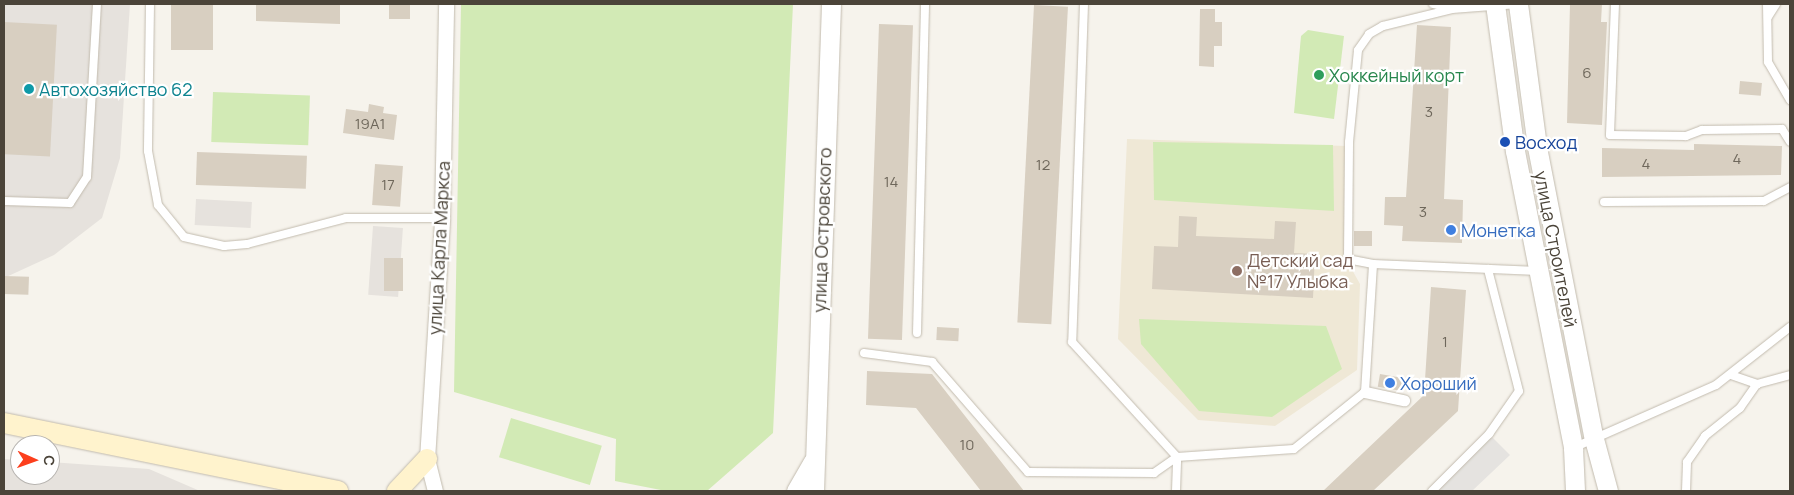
<!DOCTYPE html>
<html>
<head>
<meta charset="utf-8">
<style>
	body { margin:0 }
	#map { position:relative; width:1794px; height:495px; overflow:hidden; background:#f6f3ec; font-family:Manrope,sans-serif }
	div>[style] { position:absolute }
	[style*='--x'] { left:calc(var(--x)*1px); top:calc(var(--y)*1px); width:calc(var(--w)*1px); rotate:calc(var(--a)*1deg) }
	.industrial>* { inset:0; background:#e6e2dd; transform-origin:0 0 }
	.education>* { inset:0; background:#efe8d6 }
	.green>* { inset:0; background:#d2eab5; transform-origin:0 0 }
	.parking>* { inset:0; background:#e5e3e0 }
	.building>* { inset:0; background:#d8cfc1; transform-origin:0 0 }
	.roads { filter:drop-shadow(0 0 1px #c2bbae) drop-shadow(0 0 1px #c2bbae) }
	.service>* { height:8px; margin:-4px; padding:0 4px; transform-origin:4px; border-radius:4px; background:#fff }
	.pedestrian>* { height:11px; margin:-5.5px; padding:0 5.5px; transform-origin:5.5px; border-radius:5.5px; background:#fff }
	.minor>* { height:15px; margin:-7.5px; padding:0 7.5px; transform-origin:7.5px; border-radius:7.5px; background:#fff }
	.tertiary>* { height:19px; margin:-9.5px; padding:0 9.5px; transform-origin:9.5px; border-radius:9.5px; background:#fff }
	.secondary>* { height:20px; margin:-10px; padding:0 10px; transform-origin:10px; border-radius:10px; background:#fff3cd }
	.dots>* { width:14px; height:14px; translate:-50% -50%; box-sizing:border-box; border:2px solid #fff; border-radius:50% }
	span { translate:-50% -50%; white-space:nowrap; text-align:center; line-height:1.15; -webkit-text-stroke:4.5px #fff; paint-order:stroke }
	.number-label { font-size:15px; color:#6e675b }
	.number-label span { -webkit-text-stroke-width:0 }
	.leisure-label { font-size:18px; color:#27864d }
	.left { translate:0 -50%; text-align:left }
	.culture-label { font-size:18px; color:#0d838f }
	.transit-label { font-size:18px; color:#164399 }
	.street-label { font-size:18px; color:#4b4439 }
	.shop-label { font-size:18px; color:#366cbe }
	.education-label { font-size:18px; color:#785e54 }
	.frame { position:absolute; inset:0; border:5px solid #4b4439; pointer-events:none }
	.north { position:absolute; left:10px; top:435px; width:50px; height:50px; box-sizing:border-box; background:#fff; border:1px solid #b7b4b0; border-radius:50%; rotate:92deg; font-size:14px; font-weight:700; line-height:20px; text-align:center; color:#4b4439 }
	.north::after { content:''; display:block; margin:auto; width:18px; height:22px; background:#fc3f1d; clip-path:polygon(50% 0,100% 100%,50% 72%,0 100%) }
</style>
</head>
<body>
<div id="map">
	<div class="industrial">
		<i style="clip-path:polygon(4px 4px,130px 4px,120px 158px,102px 218px,54px 255px,4px 278px)"></i>
		<i style="left:196px;top:199px;width:56px;height:26px;rotate:3deg"></i>
		<i style="left:373px;top:226px;width:30px;height:69px;rotate:4deg"></i>
		<i style="clip-path:polygon(4px 459px,20px 460px,20px 475px,50px 475px,50px 462px,149px 469px,200px 491px,4px 491px)"></i>
	</div>
	<div class="education">
		<i style="clip-path:polygon(1127px 139px,1347px 146px,1346px 259px,1360px 284px,1357px 370px,1275px 426px,1198px 420px,1118px 339px)"></i>
	</div>
	<div class="green">
		<i style="clip-path:polygon(461px 4px,793px 4px,773px 433px,707px 491px,666px 491px,615px 481px,616px 439px,454px 392px)"></i>
		<i style="clip-path:polygon(1308px 30px,1344px 36px,1334px 119px,1294px 113px,1301px 36px)"></i>
		<i style="left:213px;top:92px;width:97px;height:50px;rotate:2deg"></i>
		<i style="clip-path:polygon(1153px 142px,1333px 145px,1334px 211px,1154px 200px)"></i>
		<i style="clip-path:polygon(1139px 319px,1326px 326px,1342px 369px,1272px 417px,1199px 411px,1141px 344px)"></i>
		<i style="left:511px;top:418px;width:95px;height:41px;rotate:17deg"></i>
	</div>
	<div class="parking">
		<i style="clip-path:polygon(1489px 434px,1510px 455px,1472px 491px,1432px 491px)"></i>
	</div>
	<div class="building">
		<i style="left:171px;top:4px;width:42px;height:46px"></i>
		<i style="clip-path:polygon(256px 4px,340px 4px,340px 24px,256px 21px)"></i>
		<i style="left:389px;top:4px;width:21px;height:15px"></i>
		<i style="clip-path:polygon(1570px 4px,1602px 4px,1601px 22px,1607px 22px,1602px 125px,1567px 123px)"></i>
		<i style="left:1034px;top:5px;width:34px;height:318px;rotate:3deg"></i>
		<i style="clip-path:polygon(1200px 9px,1215px 9px,1215px 22px,1222px 22px,1222px 46px,1214px 46px,1214px 67px,1199px 66px)"></i>
		<i style="left:4px;top:22px;width:53px;height:132px;rotate:3deg"></i>
		<i style="left:879px;top:24px;width:34px;height:315px;rotate:2deg"></i>
		<i style="clip-path:polygon(1417px 25px,1451px 27px,1444px 199px,1463px 200px,1462px 243px,1402px 241px,1403px 226px,1384px 225px,1385px 197px,1406px 197px)"></i>
		<i style="left:1740px;top:81px;width:22px;height:13px;rotate:5deg"></i>
		<i style="clip-path:polygon(369px 104px,384px 107px,383px 113px,397px 115px,394px 140px,343px 133px,346px 109px,368px 112px)"></i>
		<i style="clip-path:polygon(1694px 144px,1782px 146px,1781px 175px,1602px 177px,1602px 148px,1694px 150px)"></i>
		<i style="left:197px;top:152px;width:110px;height:33px;rotate:2deg"></i>
		<i style="left:375px;top:164px;width:28px;height:41px;rotate:4deg"></i>
		<i style="clip-path:polygon(1179px 216px,1197px 217px,1196px 236px,1274px 239px,1275px 221px,1296px 222px,1294px 253px,1315px 254px,1313px 298px,1152px 289px,1154px 246px,1178px 247px)"></i>
		<i style="left:1354px;top:231px;width:18px;height:15px"></i>
		<i style="left:384px;top:258px;width:19px;height:33px"></i>
		<i style="left:4px;top:276px;width:25px;height:18px;rotate:2deg"></i>
		<i style="clip-path:polygon(1431px 287px,1466px 290px,1458px 411px,1373px 491px,1323px 491px,1424px 395px)"></i>
		<i style="left:937px;top:327px;width:22px;height:13px;rotate:3deg"></i>
		<i style="clip-path:polygon(867px 371px,932px 374px,1024px 491px,981px 491px,916px 408px,866px 405px)"></i>
		<i style="left:1380px;top:374px;width:23px;height:13px;rotate:10deg"></i>
	</div>
	<div class="roads">
		<div class="service">
			<i style="--x:150;--y:4;--w:147;--a:90.8"></i>
			<i style="--x:148;--y:151;--w:55;--a:79.5"></i>
			<i style="--x:158;--y:205;--w:41;--a:50.9"></i>
			<i style="--x:184;--y:237;--w:41;--a:12.7"></i>
			<i style="--x:224;--y:246;--w:23;--a:-5"></i>
			<i style="--x:247;--y:244;--w:102;--a:-14.7"></i>
			<i style="--x:346;--y:218;--w:96;--a:0"></i>
			<i style="--x:1084;--y:4;--w:338;--a:92"></i>
			<i style="--x:1072;--y:342;--w:156;--a:47.6"></i>
			<i style="--x:1177;--y:457;--w:117;--a:-3.9"></i>
			<i style="--x:1294;--y:449;--w:91;--a:-38.8"></i>
			<i style="--x:1365;--y:392;--w:128;--a:-86.4"></i>
			<i style="--x:1373;--y:264;--w:165;--a:2.4"></i>
			<i style="--x:1433;--y:4;--w:17;--a:13"></i>
			<i style="--x:1615;--y:4;--w:131;--a:92.2"></i>
			<i style="--x:1610;--y:135;--w:76;--a:0.8"></i>
			<i style="--x:1686;--y:136;--w:17;--a:-21"></i>
			<i style="--x:1702;--y:130;--w:80;--a:-0.7"></i>
			<i style="--x:1782;--y:129;--w:15;--a:58"></i>
			<i style="--x:1767;--y:4;--w:58;--a:89"></i>
			<i style="--x:1768;--y:62;--w:44;--a:59.9"></i>
			<i style="--x:1768;--y:17;--w:15;--a:-58"></i>
			<i style="--x:4;--y:201;--w:66;--a:1.7"></i>
			<i style="--x:70;--y:203;--w:31;--a:-57"></i>
			<i style="--x:87;--y:177;--w:173;--a:-86.7"></i>
			<i style="--x:1604;--y:202;--w:160;--a:-0.4"></i>
			<i style="--x:1764;--y:201;--w:30;--a:-28"></i>
			<i style="--x:1373;--y:264;--w:25;--a:-169"></i>
			<i style="--x:1348;--y:259;--w:117;--a:-89.5"></i>
			<i style="--x:1349;--y:142;--w:92;--a:-84.4"></i>
			<i style="--x:1358;--y:50;--w:19;--a:-55"></i>
			<i style="--x:1369;--y:34;--w:16;--a:-30"></i>
			<i style="--x:1383;--y:26;--w:71;--a:-13.8"></i>
			<i style="--x:1452;--y:9;--w:66;--a:-4.3"></i>
			<i style="--x:917;--y:333;--w:329;--a:-88.6"></i>
			<i style="--x:864;--y:353;--w:69;--a:7.5"></i>
			<i style="--x:932;--y:362;--w:146;--a:48.9"></i>
			<i style="--x:1028;--y:472;--w:126;--a:0.5"></i>
			<i style="--x:1154;--y:473;--w:28;--a:-35"></i>
			<i style="--x:1731;--y:375;--w:28;--a:19"></i>
			<i style="--x:1757;--y:384;--w:34;--a:-15"></i>
			<i style="--x:1573;--y:448;--w:156;--a:-23.8"></i>
			<i style="--x:1716;--y:385;--w:94;--a:-38.1"></i>
			<i style="--x:1176;--y:491;--w:34;--a:-88"></i>
			<i style="--x:1432;--y:491;--w:81;--a:-45"></i>
			<i style="--x:1489;--y:434;--w:52;--a:-55.1"></i>
			<i style="--x:1519;--y:391;--w:126;--a:-104.3"></i>
			<i style="--x:1686;--y:491;--w:29;--a:-88"></i>
			<i style="--x:1687;--y:462;--w:32;--a:-55"></i>
			<i style="--x:1705;--y:436;--w:45;--a:-38.7"></i>
			<i style="--x:1740;--y:408;--w:29;--a:-55"></i>
		</div>
		<div class="pedestrian">
			<i style="--x:1365;--y:392;--w:40;--a:12"></i>
		</div>
		<div class="minor">
			<i style="--x:435;--y:491;--w:33;--a:-104"></i>
			<i style="--x:427;--y:459;--w:241;--a:-86.4"></i>
			<i style="--x:442;--y:218;--w:214;--a:-88.9"></i>
		</div>
		<div class="tertiary">
			<i style="--x:1495;--y:4;--w:148;--a:82.3"></i>
			<i style="--x:1515;--y:151;--w:303;--a:78.9"></i>
			<i style="--x:1573;--y:448;--w:43;--a:87.3"></i>
			<i style="--x:1518;--y:4;--w:144;--a:82.4"></i>
			<i style="--x:1537;--y:147;--w:298;--a:79"></i>
			<i style="--x:1594;--y:439;--w:54;--a:74.9"></i>
			<i style="--x:796;--y:491;--w:34;--a:-60"></i>
			<i style="--x:814;--y:491;--w:487;--a:-88"></i>
		</div>
		<div class="secondary">
			<i style="--x:4;--y:423;--w:341;--a:11.5"></i>
			<i style="--x:397;--y:491;--w:44;--a:-46.8"></i>
		</div>
	</div>
	<div class="dots">
		<i style="left:1319px;top:75px;background:#2e9e5b"></i>
		<i style="left:29px;top:89px;background:#0f9aa8"></i>
		<i style="left:1505px;top:142px;background:#1a4fb4"></i>
		<i style="left:1451px;top:230px;background:#3f7fe0"></i>
		<i style="left:1237px;top:271px;background:#8d6e63"></i>
		<i style="left:1390px;top:383px;background:#3f7fe0"></i>
	</div>
	<div class="number-label">
		<span style="left:1587px;top:73px">6</span>
		<span style="left:1429px;top:112px">3</span>
		<span style="left:370px;top:124px">19А1</span>
		<span style="left:1737px;top:159px">4</span>
		<span style="left:1646px;top:164px">4</span>
		<span style="left:1043px;top:165px">12</span>
		<span style="left:891px;top:182px">14</span>
		<span style="left:388px;top:185px">17</span>
		<span style="left:1423px;top:212px">3</span>
		<span style="left:1445px;top:342px">1</span>
		<span style="left:967px;top:445px">10</span>
	</div>
	<div class="leisure-label">
		<span class="left" style="left:1329px;top:75px">Хоккейный корт</span>
	</div>
	<div class="culture-label">
		<span class="left" style="left:39px;top:89px">Автохозяйство 62</span>
	</div>
	<div class="transit-label">
		<span class="left" style="left:1515px;top:142px">Восход</span>
	</div>
	<div class="street-label">
		<span style="left:822px;top:230px;rotate:-88deg">улица Островского</span>
		<span style="left:439px;top:248px;rotate:-87deg">улица Карла Маркса</span>
		<span style="left:1556px;top:249px;rotate:79deg">улица Строителей</span>
	</div>
	<div class="shop-label">
		<span class="left" style="left:1461px;top:230px">Монетка</span>
		<span class="left" style="left:1400px;top:383px">Хороший</span>
	</div>
	<div class="education-label">
		<span class="left" style="left:1247px;top:271px">Детский сад<br>№17 Улыбка</span>
	</div>
	<div class="frame"></div>
	<div class="north">С</div>
</div>
</body>
</html>
